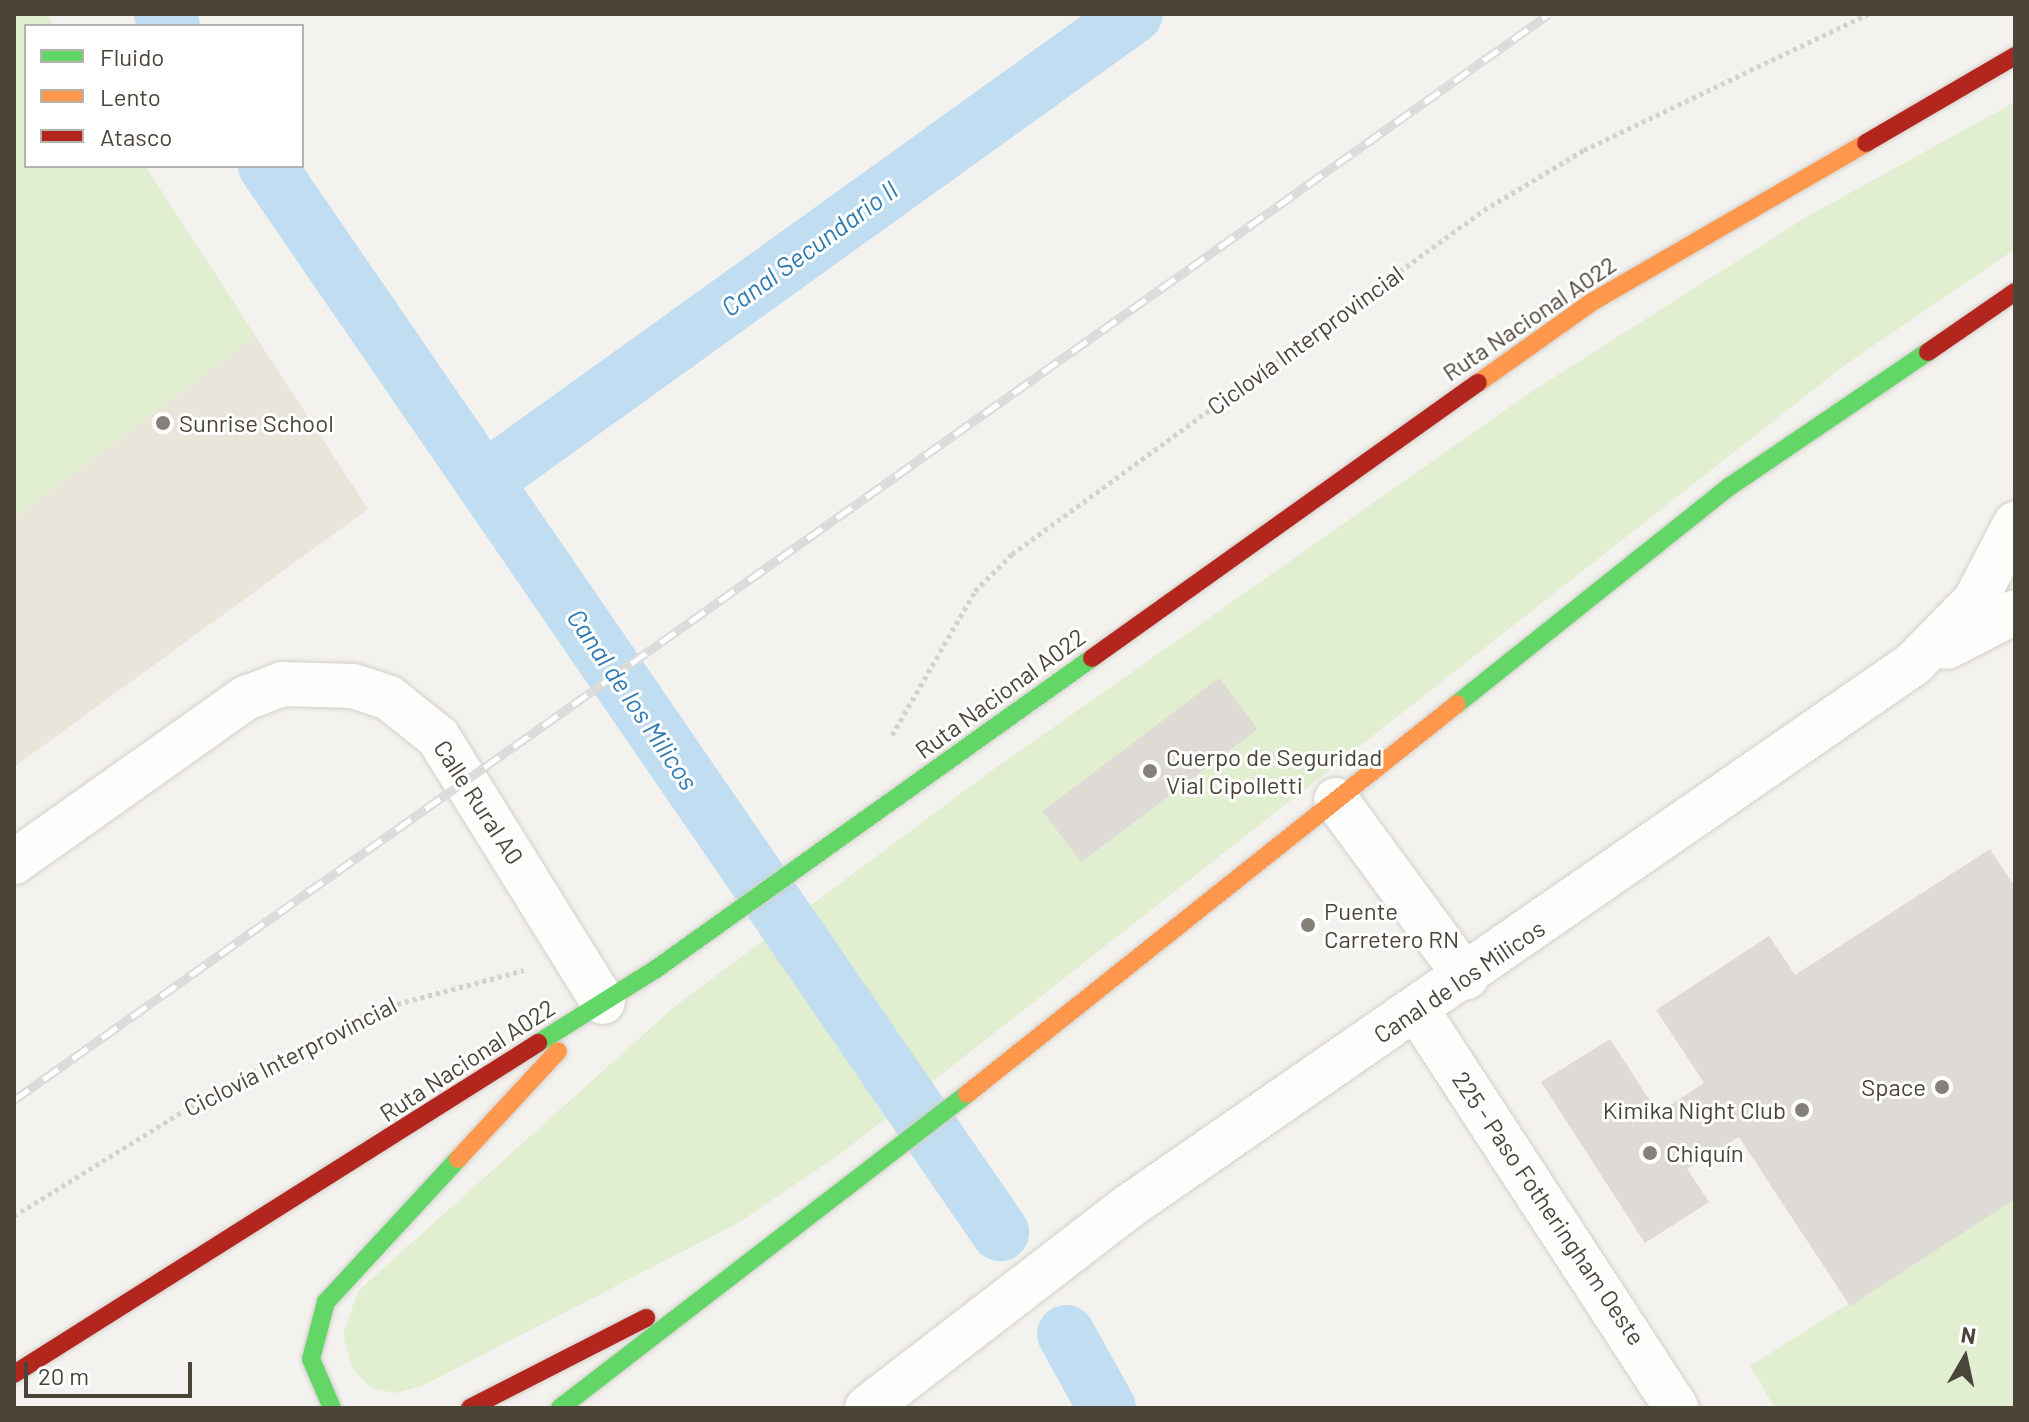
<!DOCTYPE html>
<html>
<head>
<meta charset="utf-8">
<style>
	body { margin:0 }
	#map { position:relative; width:2029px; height:1422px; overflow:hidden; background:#f4f2ee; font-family:Barlow,sans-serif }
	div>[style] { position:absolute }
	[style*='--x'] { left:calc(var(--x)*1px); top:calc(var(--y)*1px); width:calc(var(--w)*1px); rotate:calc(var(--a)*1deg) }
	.education>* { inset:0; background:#eae5da }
	.green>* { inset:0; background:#e1eecf }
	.canal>* { height:58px; margin:-29px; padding:0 29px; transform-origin:29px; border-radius:29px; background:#c0ddf1 }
	.building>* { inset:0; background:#dedbd6; transform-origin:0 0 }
	.path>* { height:5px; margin-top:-2.5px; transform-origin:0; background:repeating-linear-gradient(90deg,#d3d2cc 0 4px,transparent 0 8px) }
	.roads { filter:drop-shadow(0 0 2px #d2d0cb) drop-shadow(0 0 2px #d2d0cb) }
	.street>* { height:44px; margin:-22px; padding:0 22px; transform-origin:22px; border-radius:22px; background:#fdfdfc }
	.fast>* { height:18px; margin:-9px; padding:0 9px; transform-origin:9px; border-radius:9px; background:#63d668 }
	.slow>* { height:18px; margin:-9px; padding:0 9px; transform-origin:9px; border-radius:9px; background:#ff974d }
	.jam>* { height:18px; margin:-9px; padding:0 9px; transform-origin:9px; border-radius:9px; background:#b3261e }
	.rail>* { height:9px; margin-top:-4.5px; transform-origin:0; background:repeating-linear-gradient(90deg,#fff 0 18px,#dbdbda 0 36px); box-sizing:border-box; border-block:2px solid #dbdbda }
	.dots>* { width:22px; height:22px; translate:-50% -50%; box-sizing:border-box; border:4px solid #fff; border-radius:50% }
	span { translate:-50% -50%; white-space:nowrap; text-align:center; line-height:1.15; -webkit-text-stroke:6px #fff; paint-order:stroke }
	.street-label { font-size:24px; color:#4b4439 }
	.poi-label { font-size:24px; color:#4b4439 }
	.left { translate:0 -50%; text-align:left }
	.right { translate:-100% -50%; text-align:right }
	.water-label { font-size:26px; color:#2e7ab2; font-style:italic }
	.frame { position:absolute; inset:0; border:16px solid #4b4439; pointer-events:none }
	.legend { position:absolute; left:24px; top:24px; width:280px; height:144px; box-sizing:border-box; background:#fff; border:2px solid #b7b4b0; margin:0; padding:10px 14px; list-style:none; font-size:24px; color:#4b4439 }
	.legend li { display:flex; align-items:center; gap:16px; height:40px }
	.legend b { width:40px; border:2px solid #b7b4b0 }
	.north { position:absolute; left:1925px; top:1318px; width:80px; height:80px; -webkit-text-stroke:6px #fff; paint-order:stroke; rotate:9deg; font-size:22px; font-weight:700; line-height:32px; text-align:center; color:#4b4439 }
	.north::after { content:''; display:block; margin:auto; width:28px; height:36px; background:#4b4439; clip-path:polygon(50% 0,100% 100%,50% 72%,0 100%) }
	.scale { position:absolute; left:24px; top:1362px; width:168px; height:36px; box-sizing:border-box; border:4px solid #4b4439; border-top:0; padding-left:10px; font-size:24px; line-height:28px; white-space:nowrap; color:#4b4439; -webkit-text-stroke:6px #fff; paint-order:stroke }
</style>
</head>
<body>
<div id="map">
	<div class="education">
		<i style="clip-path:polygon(14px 14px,46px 14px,54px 26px,26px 26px,26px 166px,145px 166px,368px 509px,14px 767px)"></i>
	</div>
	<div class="green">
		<i style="clip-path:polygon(14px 14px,46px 14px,54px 26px,26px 26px,26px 166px,145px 166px,255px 336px,14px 518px)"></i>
		<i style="clip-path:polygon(2015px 102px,2015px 249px,1845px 365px,839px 1155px,738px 1223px,422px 1386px,395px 1393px,371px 1388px,353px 1370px,343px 1335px,358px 1291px,674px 1007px,987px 774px,1531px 392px,1808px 216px)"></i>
		<i style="clip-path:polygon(2015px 1199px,2015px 1408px,1775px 1408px,1750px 1366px)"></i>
	</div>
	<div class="canal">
		<i style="--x:163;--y:14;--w:14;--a:56"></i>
		<i style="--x:267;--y:166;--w:1294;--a:55.49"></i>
		<i style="--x:484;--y:481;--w:800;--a:-35.7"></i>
		<i style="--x:1066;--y:1334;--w:85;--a:61"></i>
	</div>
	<div class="building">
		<i style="left:1219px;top:678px;width:64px;height:221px;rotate:53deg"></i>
		<i style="clip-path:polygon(1990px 849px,2015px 887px,2015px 1199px,1850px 1306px,1739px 1137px,1687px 1169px,1709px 1202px,1645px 1243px,1541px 1082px,1610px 1039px,1658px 1113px,1704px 1083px,1656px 1010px,1769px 936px,1795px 975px)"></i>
	</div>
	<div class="path">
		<i style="--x:892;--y:735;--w:166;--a:-60"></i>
		<i style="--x:975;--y:591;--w:52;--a:-45"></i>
		<i style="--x:1012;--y:554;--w:584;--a:-36.09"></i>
		<i style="--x:1484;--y:210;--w:117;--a:-31"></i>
		<i style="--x:1584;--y:150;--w:315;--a:-25.6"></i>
		<i style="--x:14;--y:1216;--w:239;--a:-31.8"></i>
		<i style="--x:217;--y:1090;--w:176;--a:-27"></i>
		<i style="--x:374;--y:1010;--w:155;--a:-14.9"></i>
	</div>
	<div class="roads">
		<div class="street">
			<i style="--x:1947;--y:647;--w:76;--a:-27.2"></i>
			<i style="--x:1336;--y:800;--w:220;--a:53.7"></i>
			<i style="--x:14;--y:862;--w:284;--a:-35.3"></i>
			<i style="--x:246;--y:698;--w:39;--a:-21"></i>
			<i style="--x:282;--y:684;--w:71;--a:1.6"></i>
			<i style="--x:353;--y:686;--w:38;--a:18"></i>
			<i style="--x:389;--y:698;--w:63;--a:38.5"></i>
			<i style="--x:438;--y:737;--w:312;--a:58.1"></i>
			<i style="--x:1417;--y:1010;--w:475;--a:56.9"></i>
			<i style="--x:867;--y:1408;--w:329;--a:-37.6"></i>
			<i style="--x:1128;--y:1207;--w:955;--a:-34.67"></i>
			<i style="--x:1913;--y:664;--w:88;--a:-45.5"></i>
			<i style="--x:1975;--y:601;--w:87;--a:-62.5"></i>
		</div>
		<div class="fast">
			<i style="--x:1457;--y:704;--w:348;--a:-38.6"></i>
			<i style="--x:1729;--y:487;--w:240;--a:-34.2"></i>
			<i style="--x:538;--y:1043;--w:139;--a:-32.1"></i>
			<i style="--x:656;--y:969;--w:536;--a:-35.5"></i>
			<i style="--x:332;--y:1408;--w:53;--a:-113.2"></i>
			<i style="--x:311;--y:1359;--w:59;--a:-75.3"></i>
			<i style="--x:326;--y:1302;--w:195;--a:-47.3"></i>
			<i style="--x:560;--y:1408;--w:514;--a:-37.65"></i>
		</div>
		<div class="slow">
			<i style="--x:1478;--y:383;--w:140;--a:-35.4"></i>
			<i style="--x:1592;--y:302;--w:317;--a:-30.1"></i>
			<i style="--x:967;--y:1094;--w:626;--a:-38.52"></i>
			<i style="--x:458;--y:1159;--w:147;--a:-47.2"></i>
		</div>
		<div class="jam">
			<i style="--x:1866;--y:143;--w:173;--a:-30.3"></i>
			<i style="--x:1928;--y:352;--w:106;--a:-34.6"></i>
			<i style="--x:1092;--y:658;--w:474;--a:-35.5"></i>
			<i style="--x:14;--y:1374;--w:620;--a:-32.28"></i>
			<i style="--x:470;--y:1408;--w:198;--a:-27.1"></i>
		</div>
	</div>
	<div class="rail">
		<i style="--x:14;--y:1100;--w:1880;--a:-35.28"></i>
	</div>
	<div class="dots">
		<i style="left:163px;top:423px;background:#868178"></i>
		<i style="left:1150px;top:771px;background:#868178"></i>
		<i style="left:1308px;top:925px;background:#868178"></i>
		<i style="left:1942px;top:1087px;background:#868178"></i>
		<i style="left:1802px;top:1110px;background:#868178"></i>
		<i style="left:1650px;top:1153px;background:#868178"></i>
	</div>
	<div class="street-label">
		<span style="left:1529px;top:318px;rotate:-34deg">Ruta Nacional A022</span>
		<span style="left:1305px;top:340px;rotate:-36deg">Ciclovía Interprovincial</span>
		<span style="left:1000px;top:693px;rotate:-36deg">Ruta Nacional A022</span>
		<span style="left:479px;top:802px;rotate:57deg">Calle Rural A0</span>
		<span style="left:1459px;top:981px;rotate:-34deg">Canal de los Milicos</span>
		<span style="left:290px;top:1056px;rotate:-27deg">Ciclovía Interprovincial</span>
		<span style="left:467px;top:1060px;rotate:-33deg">Ruta Nacional A022</span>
		<span style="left:1549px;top:1208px;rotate:56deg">225 - Paso Fotheringham Oeste</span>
	</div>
	<div class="poi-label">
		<span class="left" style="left:179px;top:423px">Sunrise School</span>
		<span class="left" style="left:1166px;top:771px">Cuerpo de Seguridad<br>Vial Cipolletti</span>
		<span class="left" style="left:1324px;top:925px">Puente<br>Carretero RN</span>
		<span class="right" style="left:1926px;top:1087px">Space</span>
		<span class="right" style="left:1786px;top:1110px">Kimika Night Club</span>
		<span class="left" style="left:1666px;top:1153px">Chiquín</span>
	</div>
	<div class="water-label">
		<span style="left:809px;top:248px;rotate:-36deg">Canal Secundario II</span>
		<span style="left:633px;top:699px;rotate:56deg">Canal de los Milicos</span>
	</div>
	<div class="frame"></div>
	<ul class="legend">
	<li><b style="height:10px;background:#63d668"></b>Fluido</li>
	<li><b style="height:10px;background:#ff974d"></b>Lento</li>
	<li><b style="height:10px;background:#b3261e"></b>Atasco</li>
	</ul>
	<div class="north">N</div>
	<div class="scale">20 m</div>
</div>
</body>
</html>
